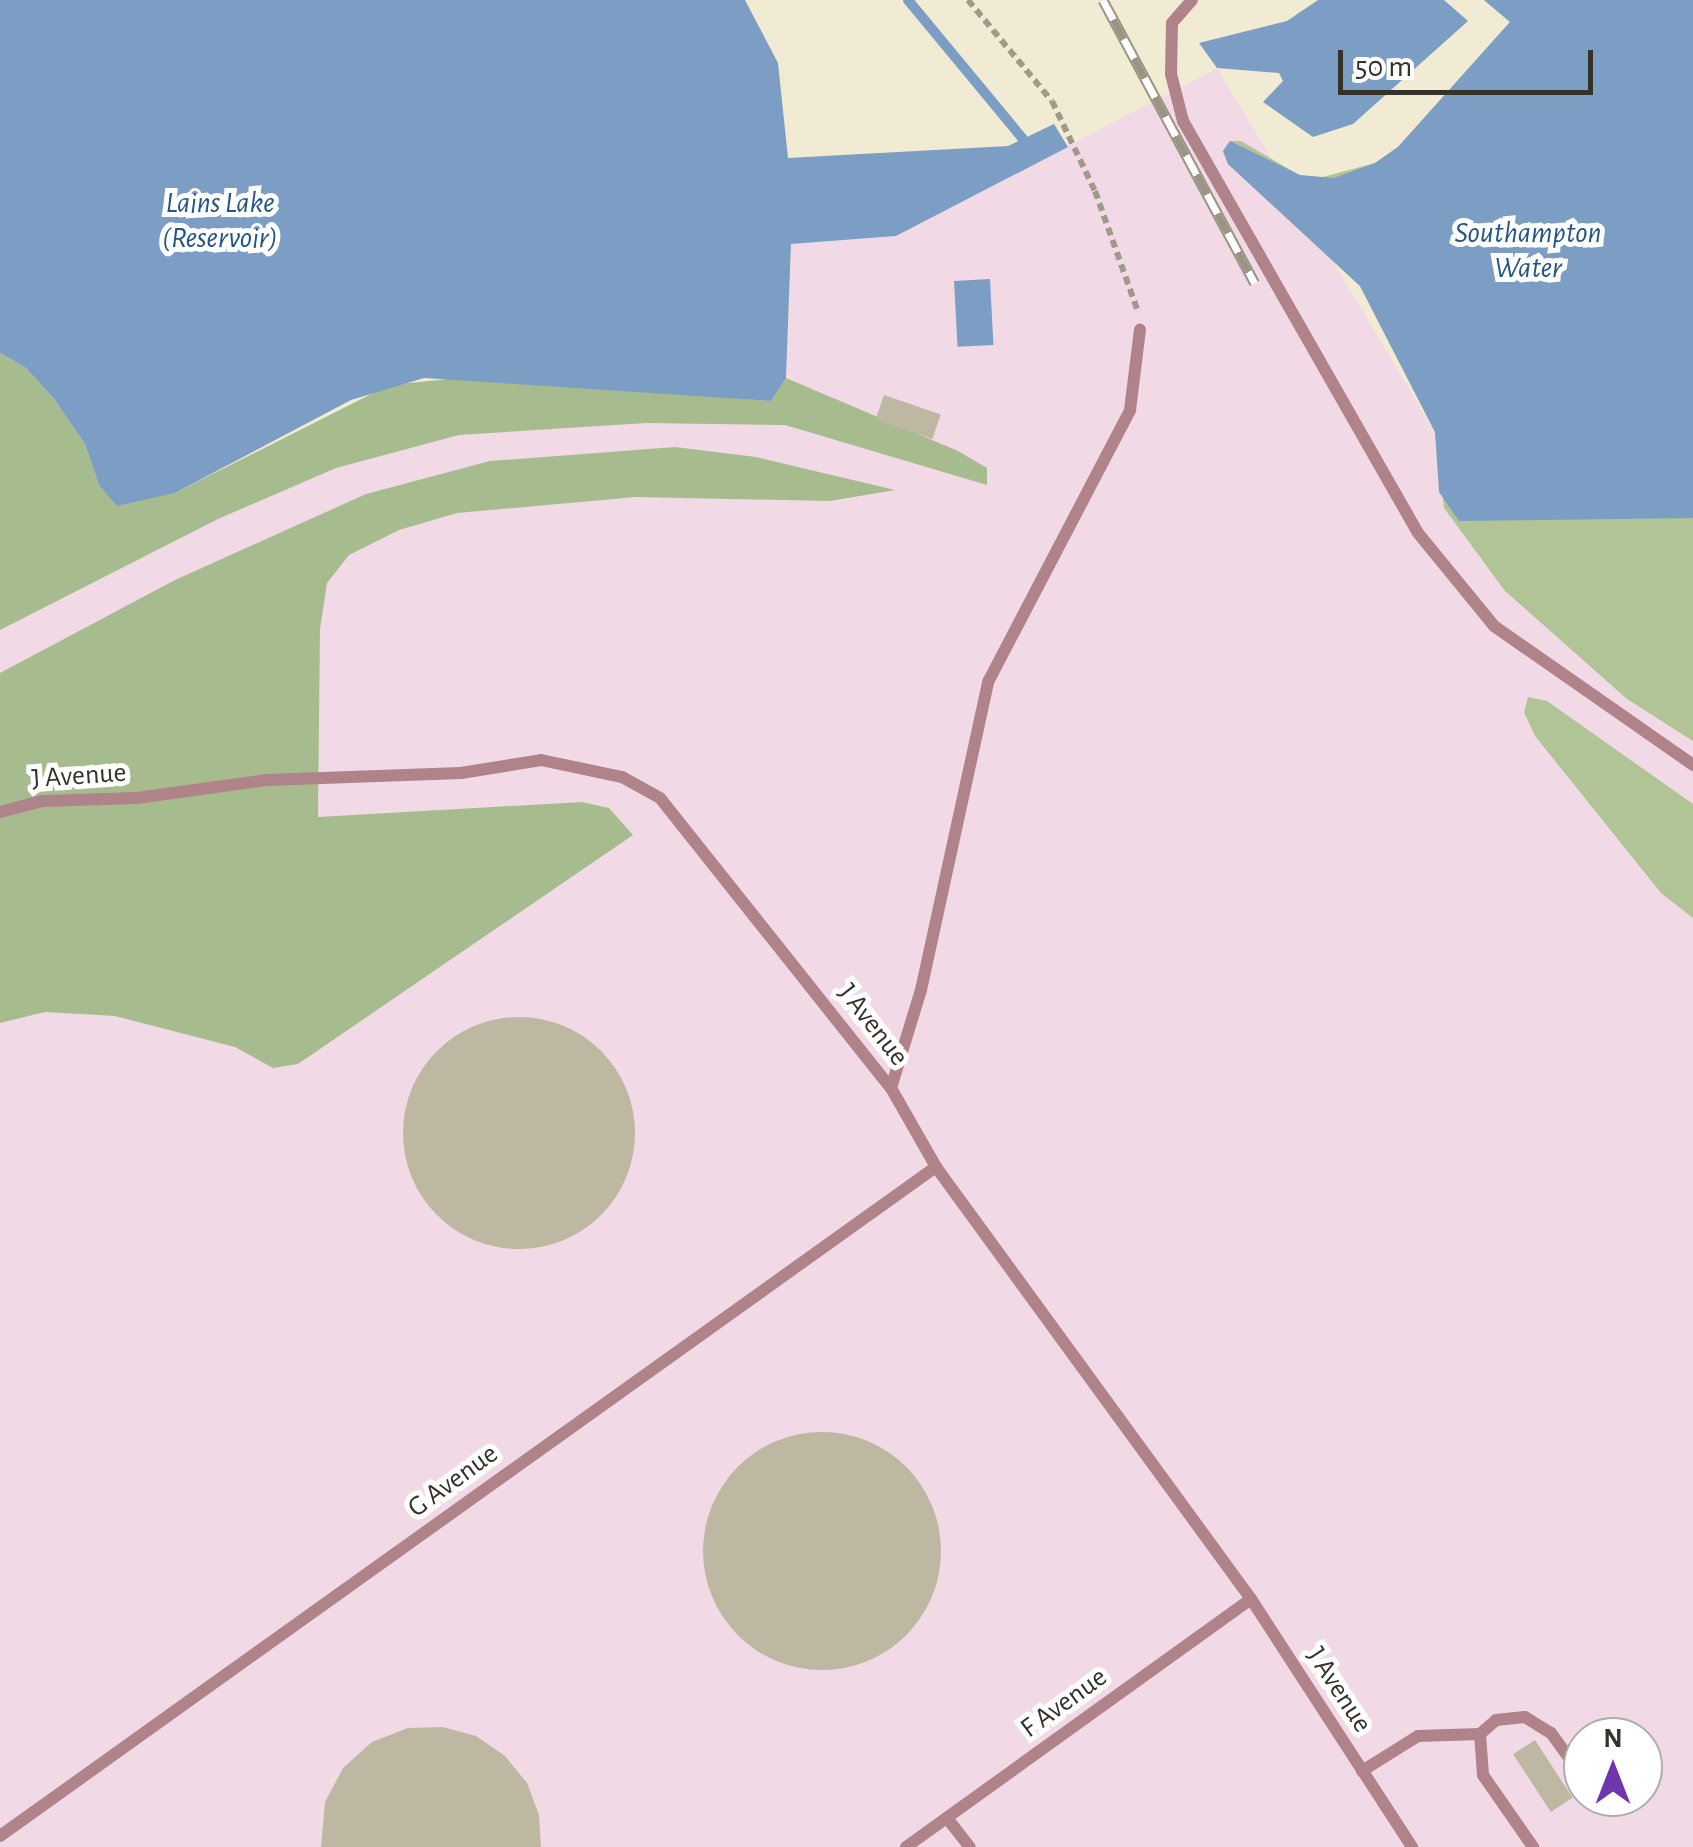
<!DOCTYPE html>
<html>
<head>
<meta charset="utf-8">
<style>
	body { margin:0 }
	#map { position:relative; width:1693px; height:1847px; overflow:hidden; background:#f2ebd4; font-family:"Alegreya Sans",sans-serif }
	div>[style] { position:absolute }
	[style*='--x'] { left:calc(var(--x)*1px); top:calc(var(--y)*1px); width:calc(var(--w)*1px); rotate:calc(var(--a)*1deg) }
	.industrial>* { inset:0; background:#f1dae6 }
	.green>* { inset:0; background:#b0c496 }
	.forest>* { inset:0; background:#a7bc8e }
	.water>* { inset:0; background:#7d9ec4; transform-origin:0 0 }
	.stream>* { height:10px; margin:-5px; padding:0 5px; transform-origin:5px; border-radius:5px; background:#7d9ec4 }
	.building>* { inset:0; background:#beb7a1; transform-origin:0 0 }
	.round { border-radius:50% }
	.path>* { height:6px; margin-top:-3px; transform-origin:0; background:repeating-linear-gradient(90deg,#9f9a8a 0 8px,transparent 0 13px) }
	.lane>* { height:12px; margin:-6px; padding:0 6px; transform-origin:6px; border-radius:6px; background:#b0828a }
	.rail>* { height:11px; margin-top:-5.5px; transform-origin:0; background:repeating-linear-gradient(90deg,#fff 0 22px,#999484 0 44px); box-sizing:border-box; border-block:2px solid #999484 }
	span { translate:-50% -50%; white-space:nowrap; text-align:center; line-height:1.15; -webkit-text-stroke:10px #fff; paint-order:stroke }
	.street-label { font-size:28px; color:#35322a }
	.water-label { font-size:30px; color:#255486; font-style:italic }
	.north { position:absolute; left:1563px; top:1717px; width:100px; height:100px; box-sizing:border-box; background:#fff; border:2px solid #aeadaa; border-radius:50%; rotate:0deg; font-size:28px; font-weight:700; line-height:40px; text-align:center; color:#35322a }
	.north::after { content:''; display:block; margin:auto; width:35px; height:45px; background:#6e36ac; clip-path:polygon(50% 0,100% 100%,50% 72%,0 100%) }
	.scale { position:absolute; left:1338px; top:50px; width:255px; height:45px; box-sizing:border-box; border:5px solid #35322a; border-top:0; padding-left:12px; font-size:30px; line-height:35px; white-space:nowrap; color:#35322a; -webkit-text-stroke:8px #fff; paint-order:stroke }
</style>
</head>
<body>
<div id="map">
	<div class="industrial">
		<i style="clip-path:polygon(evenodd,1217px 68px,1435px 432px,1439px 492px,1693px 516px,1693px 1847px,0 1847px,0 521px,788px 342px,791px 244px,896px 236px,1217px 68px,1583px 1737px,1643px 1737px,1643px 1797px,1583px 1797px,1583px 1737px)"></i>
	</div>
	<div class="green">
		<i style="clip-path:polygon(1484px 0,1693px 0,1693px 741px,1627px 699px,1505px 591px,1444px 508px,1435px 432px,1360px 286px,1228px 164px,1223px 151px,1230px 141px,1241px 141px,1299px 175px,1319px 178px,1375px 163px,1398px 147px,1510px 22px)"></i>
		<i style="clip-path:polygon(1528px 697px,1547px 701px,1693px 804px,1693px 918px,1661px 893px,1535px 736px,1524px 712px)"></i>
	</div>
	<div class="forest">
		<i style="clip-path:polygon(0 353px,26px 368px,54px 399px,85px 444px,99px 485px,175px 493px,389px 385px,468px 377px,771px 401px,786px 378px,958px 451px,987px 468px,987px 485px,785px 425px,647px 423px,459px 435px,336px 468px,218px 519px,0 630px)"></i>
		<i style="clip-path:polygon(675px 447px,756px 457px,895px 490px,830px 501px,636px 497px,457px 513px,399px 530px,349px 555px,327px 583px,320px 629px,318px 817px,582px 802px,609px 808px,633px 835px,298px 1064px,273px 1068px,235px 1047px,115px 1016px,45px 1012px,0 1023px,0 673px,175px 580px,366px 494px,490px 461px)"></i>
	</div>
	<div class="water">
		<i style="clip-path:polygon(0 0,745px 0,778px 63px,788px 158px,1008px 146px,1054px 124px,1068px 147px,896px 236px,791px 244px,786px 378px,771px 401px,424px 378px,351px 400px,175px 493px,117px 506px,99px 485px,85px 444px,54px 399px,26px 368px,0 353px)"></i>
		<i style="clip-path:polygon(1318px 0,1444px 0,1468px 21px,1353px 124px,1313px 137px,1263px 102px,1283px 81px,1279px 73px,1217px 68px,1199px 43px,1287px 21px)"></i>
		<i style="clip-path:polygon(1484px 0,1693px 0,1693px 518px,1459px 521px,1439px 492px,1435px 432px,1360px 286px,1228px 164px,1223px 151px,1230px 141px,1300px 175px,1334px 178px,1375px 163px,1398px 147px,1510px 22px)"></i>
		<i style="left:990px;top:279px;width:66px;height:36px;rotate:87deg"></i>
	</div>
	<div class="stream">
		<i style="--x:908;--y:0;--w:180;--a:50.4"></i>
	</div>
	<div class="building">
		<i style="left:884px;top:395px;width:60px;height:26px;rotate:19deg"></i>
		<i class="round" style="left:403px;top:1017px;width:232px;height:232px"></i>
		<i class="round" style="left:703px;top:1432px;width:238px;height:238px"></i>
		<i style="clip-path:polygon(443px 1727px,476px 1736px,505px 1756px,527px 1783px,539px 1815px,541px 1847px,321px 1847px,325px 1802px,343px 1768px,372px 1742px,408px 1728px)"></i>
		<i style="left:1535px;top:1740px;width:69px;height:26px;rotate:57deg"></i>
	</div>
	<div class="path">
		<i style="--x:968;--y:0;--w:131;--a:50.3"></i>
		<i style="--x:1052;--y:101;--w:100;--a:64.5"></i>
		<i style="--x:1095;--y:191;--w:125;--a:70.4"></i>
	</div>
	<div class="lane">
		<i style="--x:1192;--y:0;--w:30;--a:131"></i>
		<i style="--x:1172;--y:23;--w:51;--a:91.1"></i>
		<i style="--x:1171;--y:74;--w:49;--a:75.7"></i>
		<i style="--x:1183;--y:121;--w:474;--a:60.3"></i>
		<i style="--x:1418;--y:533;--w:120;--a:50.7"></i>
		<i style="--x:1494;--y:626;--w:243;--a:34.9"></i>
		<i style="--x:0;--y:812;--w:43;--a:-14.7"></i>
		<i style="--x:42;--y:801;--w:95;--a:-1.8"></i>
		<i style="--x:137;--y:798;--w:131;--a:-7.9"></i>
		<i style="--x:267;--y:780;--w:194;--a:-2.1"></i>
		<i style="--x:461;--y:773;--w:81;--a:-9.2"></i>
		<i style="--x:541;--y:760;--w:83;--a:11.9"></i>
		<i style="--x:622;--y:777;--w:43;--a:28.9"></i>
		<i style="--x:660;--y:798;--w:371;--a:51.5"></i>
		<i style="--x:891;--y:1088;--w:91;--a:60.3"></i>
		<i style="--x:936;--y:1167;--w:535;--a:53.9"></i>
		<i style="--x:1251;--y:1599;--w:296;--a:57"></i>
		<i style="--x:891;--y:1088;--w:102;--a:-73"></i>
		<i style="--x:921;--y:990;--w:315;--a:-77.7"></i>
		<i style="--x:988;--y:682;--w:307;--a:-62.4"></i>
		<i style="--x:1130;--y:410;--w:81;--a:-82.9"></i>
		<i style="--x:1480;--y:1734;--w:21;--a:-41"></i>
		<i style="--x:1496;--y:1720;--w:29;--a:-6"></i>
		<i style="--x:1525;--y:1717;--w:31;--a:32"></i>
		<i style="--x:1551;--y:1733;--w:54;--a:54"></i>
		<i style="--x:1362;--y:1771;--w:66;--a:-32"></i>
		<i style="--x:1418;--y:1736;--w:62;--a:-1.8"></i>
		<i style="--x:1480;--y:1734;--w:41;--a:85.8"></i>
		<i style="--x:1483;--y:1775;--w:88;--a:55.2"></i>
		<i style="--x:947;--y:1818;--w:37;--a:52"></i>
		<i style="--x:0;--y:1836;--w:1151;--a:-35.56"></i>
		<i style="--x:906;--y:1847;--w:425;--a:-35.7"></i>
	</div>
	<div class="rail">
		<i style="--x:1103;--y:0;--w:321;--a:61.8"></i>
	</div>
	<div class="street-label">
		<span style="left:79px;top:776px;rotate:-4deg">J Avenue</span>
		<span style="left:873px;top:1025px;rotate:52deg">J Avenue</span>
		<span style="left:453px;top:1481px;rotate:-36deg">G Avenue</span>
		<span style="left:1339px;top:1690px;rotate:57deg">J Avenue</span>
		<span style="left:1064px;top:1703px;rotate:-36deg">F Avenue</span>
	</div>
	<div class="water-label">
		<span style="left:220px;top:220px">Lains Lake<br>(Reservoir)</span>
		<span style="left:1528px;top:250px">Southampton<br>Water</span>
	</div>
	<div class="north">N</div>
	<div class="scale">50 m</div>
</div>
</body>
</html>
